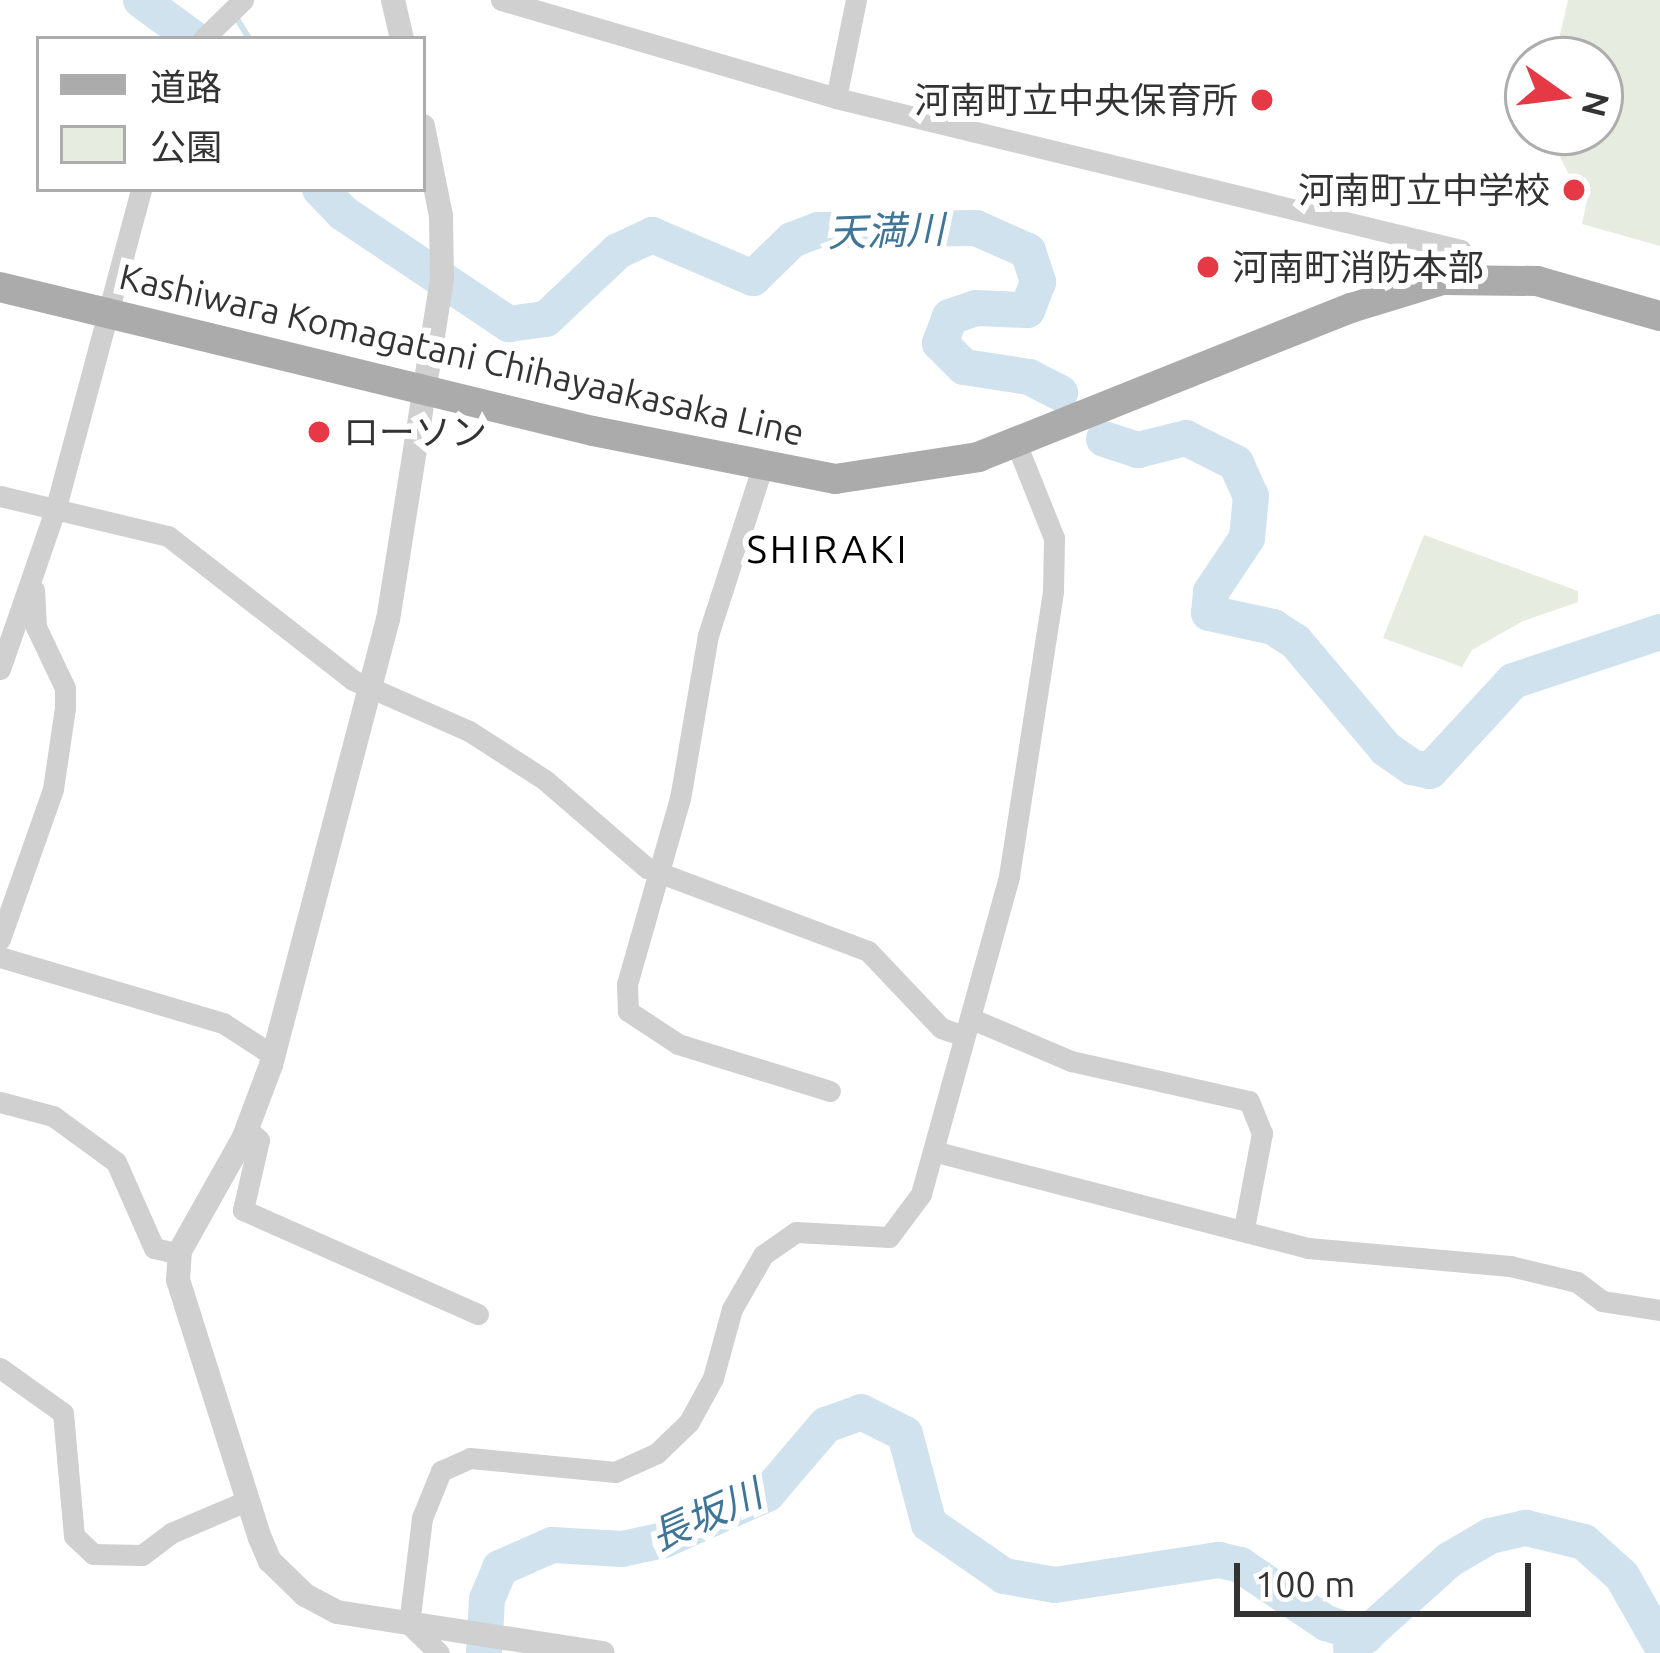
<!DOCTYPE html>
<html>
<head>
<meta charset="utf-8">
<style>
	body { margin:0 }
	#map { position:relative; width:1660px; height:1653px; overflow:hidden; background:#fff; font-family:Ubuntu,"Noto Sans JP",sans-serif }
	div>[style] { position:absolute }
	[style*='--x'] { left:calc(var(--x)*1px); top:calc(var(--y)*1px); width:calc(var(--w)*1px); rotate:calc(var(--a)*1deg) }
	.green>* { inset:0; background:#e6ecdf }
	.stream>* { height:6px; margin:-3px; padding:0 3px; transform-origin:3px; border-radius:3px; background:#cfe2ee }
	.river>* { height:36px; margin:-18px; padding:0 18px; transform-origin:18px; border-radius:18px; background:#cfe2ee }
	.minor>* { height:21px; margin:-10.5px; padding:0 10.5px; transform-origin:10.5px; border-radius:10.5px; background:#d0d0d0 }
	.tertiary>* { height:24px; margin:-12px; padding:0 12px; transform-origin:12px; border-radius:12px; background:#d0d0d0 }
	.primary>* { height:30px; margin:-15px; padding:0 15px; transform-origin:15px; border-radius:15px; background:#ababab }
	.dots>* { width:33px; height:33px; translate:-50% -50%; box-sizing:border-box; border:6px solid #fff; border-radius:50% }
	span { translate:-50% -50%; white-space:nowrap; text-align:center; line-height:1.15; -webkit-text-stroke:12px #fff; paint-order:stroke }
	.poi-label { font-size:36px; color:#333 }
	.right { translate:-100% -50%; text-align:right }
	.left { translate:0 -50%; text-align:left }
	.street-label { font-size:36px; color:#333 }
	.water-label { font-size:39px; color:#3f7597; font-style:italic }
	.neighbourhood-label { font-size:39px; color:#000; letter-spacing:3px }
	.legend { position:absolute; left:36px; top:36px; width:390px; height:156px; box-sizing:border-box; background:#fff; border:3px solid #adadad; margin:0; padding:15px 21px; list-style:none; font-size:36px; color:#333 }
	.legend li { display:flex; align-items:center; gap:24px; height:60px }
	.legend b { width:60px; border:3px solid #adadad }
	.north { position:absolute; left:1504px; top:36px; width:120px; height:120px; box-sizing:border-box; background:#fff; border:3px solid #adadad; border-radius:50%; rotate:104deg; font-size:33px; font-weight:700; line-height:48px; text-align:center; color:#333 }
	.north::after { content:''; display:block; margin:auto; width:42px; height:54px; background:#e63946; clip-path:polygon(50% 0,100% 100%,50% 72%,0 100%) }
	.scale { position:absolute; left:1234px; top:1563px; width:297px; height:54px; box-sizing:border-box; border:6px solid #333; border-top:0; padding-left:15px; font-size:36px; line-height:42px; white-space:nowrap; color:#333; -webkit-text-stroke:9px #fff; paint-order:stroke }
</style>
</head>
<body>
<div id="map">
	<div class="green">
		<i style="clip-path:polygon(1568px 0,1660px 0,1660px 246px,1582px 224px,1589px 190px,1575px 186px,1547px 132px,1600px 132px,1600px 60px,1554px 60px)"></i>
		<i style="clip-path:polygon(1424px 535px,1578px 591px,1578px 602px,1523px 621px,1472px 650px,1462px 667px,1383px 638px)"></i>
	</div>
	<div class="stream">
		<i style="--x:236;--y:17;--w:26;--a:59"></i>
	</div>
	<div class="river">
		<i style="--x:141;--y:0;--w:66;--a:36.3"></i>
		<i style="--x:320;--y:189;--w:33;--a:46"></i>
		<i style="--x:343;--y:213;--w:200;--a:33.8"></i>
		<i style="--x:509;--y:324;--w:37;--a:-8"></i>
		<i style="--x:546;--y:319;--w:99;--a:-43.4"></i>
		<i style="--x:618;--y:251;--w:38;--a:-25"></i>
		<i style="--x:652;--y:235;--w:110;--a:23.1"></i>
		<i style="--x:753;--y:278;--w:54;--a:-44.3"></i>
		<i style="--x:792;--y:240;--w:28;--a:-21"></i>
		<i style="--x:818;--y:230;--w:158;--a:-0.7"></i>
		<i style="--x:976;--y:228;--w:57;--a:23.9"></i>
		<i style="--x:1028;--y:251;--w:33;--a:72"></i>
		<i style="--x:1038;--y:282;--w:30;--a:111"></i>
		<i style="--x:1027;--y:310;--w:51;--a:-177.8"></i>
		<i style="--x:976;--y:308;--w:28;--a:161"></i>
		<i style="--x:950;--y:317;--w:28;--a:111"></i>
		<i style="--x:940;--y:343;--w:34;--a:45"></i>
		<i style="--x:964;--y:367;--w:66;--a:8.7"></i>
		<i style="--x:1029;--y:377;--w:35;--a:27"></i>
		<i style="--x:1104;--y:439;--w:36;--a:18"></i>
		<i style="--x:1138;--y:450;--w:49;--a:-14"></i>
		<i style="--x:1186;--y:438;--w:56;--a:26.6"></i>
		<i style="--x:1236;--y:463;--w:36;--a:66"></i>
		<i style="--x:1251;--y:496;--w:42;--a:95.4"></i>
		<i style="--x:1247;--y:538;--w:65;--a:123.7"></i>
		<i style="--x:1211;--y:592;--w:21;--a:95"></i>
		<i style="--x:1209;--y:613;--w:66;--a:12.3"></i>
		<i style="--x:1273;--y:627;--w:27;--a:33"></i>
		<i style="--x:1296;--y:642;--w:140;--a:49.9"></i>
		<i style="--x:1386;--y:749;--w:32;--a:35"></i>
		<i style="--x:1412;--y:767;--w:18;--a:13"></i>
		<i style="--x:1430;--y:771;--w:122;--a:-47.3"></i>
		<i style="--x:1513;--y:681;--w:155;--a:-18.4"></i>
		<i style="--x:1351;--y:1648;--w:132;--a:-41.9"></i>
		<i style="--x:1449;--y:1560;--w:48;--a:-30.3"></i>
		<i style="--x:1490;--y:1536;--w:37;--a:-13"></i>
		<i style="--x:1526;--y:1528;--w:60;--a:13.6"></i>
		<i style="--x:1584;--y:1542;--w:51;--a:41.8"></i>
		<i style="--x:1622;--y:1576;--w:77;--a:60.4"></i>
		<i style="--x:484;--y:1653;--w:54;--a:-86.8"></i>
		<i style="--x:487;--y:1599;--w:34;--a:-67"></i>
		<i style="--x:500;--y:1568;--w:57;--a:-23.9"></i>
		<i style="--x:552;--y:1545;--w:70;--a:3.3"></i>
		<i style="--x:622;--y:1549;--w:43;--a:-12.1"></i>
		<i style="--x:664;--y:1540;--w:113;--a:-24.1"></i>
		<i style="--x:767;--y:1494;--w:91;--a:-49.5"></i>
		<i style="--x:826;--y:1425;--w:37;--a:-20"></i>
		<i style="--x:861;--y:1412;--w:49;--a:26.6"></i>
		<i style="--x:905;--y:1434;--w:93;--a:75.1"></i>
		<i style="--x:929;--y:1524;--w:91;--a:34.7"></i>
		<i style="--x:1004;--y:1576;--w:52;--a:10"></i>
		<i style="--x:1055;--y:1585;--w:166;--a:-8.7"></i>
		<i style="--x:1219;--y:1560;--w:22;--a:13"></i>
		<i style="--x:1240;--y:1565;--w:104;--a:34"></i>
		<i style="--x:1326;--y:1623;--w:42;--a:18"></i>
	</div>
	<div class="minor">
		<i style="--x:501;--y:0;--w:349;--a:16.3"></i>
		<i style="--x:836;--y:98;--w:643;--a:13.67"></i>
		<i style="--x:1461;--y:250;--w:28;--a:69"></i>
		<i style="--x:203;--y:39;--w:56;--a:-44.3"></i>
		<i style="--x:836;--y:98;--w:100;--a:-78.5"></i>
		<i style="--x:762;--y:468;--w:176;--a:107.9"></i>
		<i style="--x:708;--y:635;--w:165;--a:99.7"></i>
		<i style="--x:680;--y:798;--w:193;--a:105.9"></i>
		<i style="--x:627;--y:984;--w:27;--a:88"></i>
		<i style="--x:628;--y:1011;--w:60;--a:33.4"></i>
		<i style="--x:678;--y:1044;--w:159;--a:17.2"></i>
		<i style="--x:0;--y:496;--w:173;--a:13.4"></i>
		<i style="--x:168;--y:536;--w:234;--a:37.9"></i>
		<i style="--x:353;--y:680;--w:127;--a:23.7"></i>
		<i style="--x:469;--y:731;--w:90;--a:32.8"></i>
		<i style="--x:545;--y:780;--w:135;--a:40.8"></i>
		<i style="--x:647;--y:868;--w:236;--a:20.6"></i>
		<i style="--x:868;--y:951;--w:106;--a:46.5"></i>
		<i style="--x:941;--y:1028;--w:24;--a:19"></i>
		<i style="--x:0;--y:669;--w:171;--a:-70.9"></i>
		<i style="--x:56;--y:507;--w:329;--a:-75"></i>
		<i style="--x:0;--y:939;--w:159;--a:-70.5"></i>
		<i style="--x:53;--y:789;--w:82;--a:-81.6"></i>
		<i style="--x:65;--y:708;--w:20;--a:-90"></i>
		<i style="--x:65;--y:688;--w:68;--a:-115.4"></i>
		<i style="--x:36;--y:627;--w:37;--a:-93"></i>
		<i style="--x:0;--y:957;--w:233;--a:16.5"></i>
		<i style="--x:223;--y:1023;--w:61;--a:32.9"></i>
		<i style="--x:970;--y:1018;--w:110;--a:23.1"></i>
		<i style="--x:1071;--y:1061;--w:182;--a:12.7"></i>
		<i style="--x:1249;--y:1101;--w:35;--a:68"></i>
		<i style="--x:1262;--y:1133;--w:97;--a:100.7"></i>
		<i style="--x:0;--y:1102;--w:55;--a:14.8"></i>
		<i style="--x:53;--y:1116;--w:78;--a:36.1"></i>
		<i style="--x:116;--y:1162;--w:94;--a:66.2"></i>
		<i style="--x:154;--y:1248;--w:26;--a:13"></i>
		<i style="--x:248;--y:1130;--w:15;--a:42"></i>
		<i style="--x:259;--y:1140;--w:72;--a:102.9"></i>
		<i style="--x:243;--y:1210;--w:257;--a:23.9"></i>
		<i style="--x:933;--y:1151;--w:387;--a:14.5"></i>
		<i style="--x:1308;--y:1248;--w:203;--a:5.1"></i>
		<i style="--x:1510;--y:1266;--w:69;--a:13.4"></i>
		<i style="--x:1577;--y:1282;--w:31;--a:37"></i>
		<i style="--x:1602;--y:1301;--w:59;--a:8.8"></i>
		<i style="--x:0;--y:1368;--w:77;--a:35.5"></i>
		<i style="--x:63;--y:1413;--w:123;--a:84.9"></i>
		<i style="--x:74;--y:1536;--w:26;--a:43"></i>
		<i style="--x:93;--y:1554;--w:49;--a:1.2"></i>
		<i style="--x:142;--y:1555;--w:36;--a:-37"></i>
		<i style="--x:171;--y:1533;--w:82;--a:-23.1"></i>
		<i style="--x:439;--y:1653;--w:42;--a:-136"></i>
		<i style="--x:409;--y:1624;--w:107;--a:-83"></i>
		<i style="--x:422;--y:1518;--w:51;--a:-68"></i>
		<i style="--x:441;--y:1471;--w:32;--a:-24"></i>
		<i style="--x:470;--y:1458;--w:146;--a:5.5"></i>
		<i style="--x:615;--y:1472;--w:46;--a:-24.3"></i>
		<i style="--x:657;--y:1453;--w:45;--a:-44.1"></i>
		<i style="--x:689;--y:1422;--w:50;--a:-61.4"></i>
		<i style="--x:713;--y:1378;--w:72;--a:-74.6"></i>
		<i style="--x:732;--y:1309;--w:62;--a:-60.1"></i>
		<i style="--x:763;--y:1255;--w:40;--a:-34.9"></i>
		<i style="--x:796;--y:1232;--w:93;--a:3.1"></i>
		<i style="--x:889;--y:1237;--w:54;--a:-53.3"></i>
		<i style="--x:921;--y:1194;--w:330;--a:-74.5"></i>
		<i style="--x:1009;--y:876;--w:288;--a:-81.2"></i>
		<i style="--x:1053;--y:591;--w:53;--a:-88.9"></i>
		<i style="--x:1054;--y:538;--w:102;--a:-111.8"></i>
	</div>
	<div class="tertiary">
		<i style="--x:393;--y:0;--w:40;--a:77"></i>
		<i style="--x:423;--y:126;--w:92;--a:78.7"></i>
		<i style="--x:441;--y:216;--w:63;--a:89.1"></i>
		<i style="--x:442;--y:279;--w:344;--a:99"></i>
		<i style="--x:388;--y:619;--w:461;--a:104.7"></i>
		<i style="--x:271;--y:1065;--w:77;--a:110.6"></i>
		<i style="--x:244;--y:1137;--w:131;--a:119.3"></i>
		<i style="--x:180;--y:1251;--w:29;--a:94"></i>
		<i style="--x:178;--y:1280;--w:271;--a:72.4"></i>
		<i style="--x:260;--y:1538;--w:25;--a:67"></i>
		<i style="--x:270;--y:1561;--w:49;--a:44.2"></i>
		<i style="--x:305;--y:1595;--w:36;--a:28"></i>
		<i style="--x:337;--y:1612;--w:269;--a:8.8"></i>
	</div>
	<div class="primary">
		<i style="--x:0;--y:287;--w:610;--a:13.65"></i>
		<i style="--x:593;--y:431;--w:247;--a:11.2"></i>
		<i style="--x:835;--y:479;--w:145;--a:-8.7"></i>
		<i style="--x:978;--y:457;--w:402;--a:-21.8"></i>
		<i style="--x:1351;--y:308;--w:95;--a:-17.1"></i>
		<i style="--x:1442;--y:280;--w:95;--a:0.6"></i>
		<i style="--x:1537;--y:281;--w:128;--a:15.9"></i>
	</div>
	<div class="dots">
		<i style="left:1262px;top:100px;background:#e63946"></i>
		<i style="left:1574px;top:190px;background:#e63946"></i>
		<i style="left:1208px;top:267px;background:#e63946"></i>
		<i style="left:319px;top:432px;background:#e63946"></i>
	</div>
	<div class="poi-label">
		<span class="right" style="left:1238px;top:100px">河南町立中央保育所</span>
		<span class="right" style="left:1550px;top:190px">河南町立中学校</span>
		<span class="left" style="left:1232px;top:267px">河南町消防本部</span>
		<span class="left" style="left:343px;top:432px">ローソン</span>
	</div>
	<div class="street-label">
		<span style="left:462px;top:354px;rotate:13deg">Kashiwara Komagatani Chihayaakasaka Line</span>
	</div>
	<div class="water-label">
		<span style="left:886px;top:231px;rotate:-2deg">天満川</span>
		<span style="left:706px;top:1515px;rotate:-24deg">長坂川</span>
	</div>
	<div class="neighbourhood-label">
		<span style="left:828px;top:549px">SHIRAKI</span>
	</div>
	<ul class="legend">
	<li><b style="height:15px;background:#ababab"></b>道路</li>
	<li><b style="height:33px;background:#e6ecdf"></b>公園</li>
	</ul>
	<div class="north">N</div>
	<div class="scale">100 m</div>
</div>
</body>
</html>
